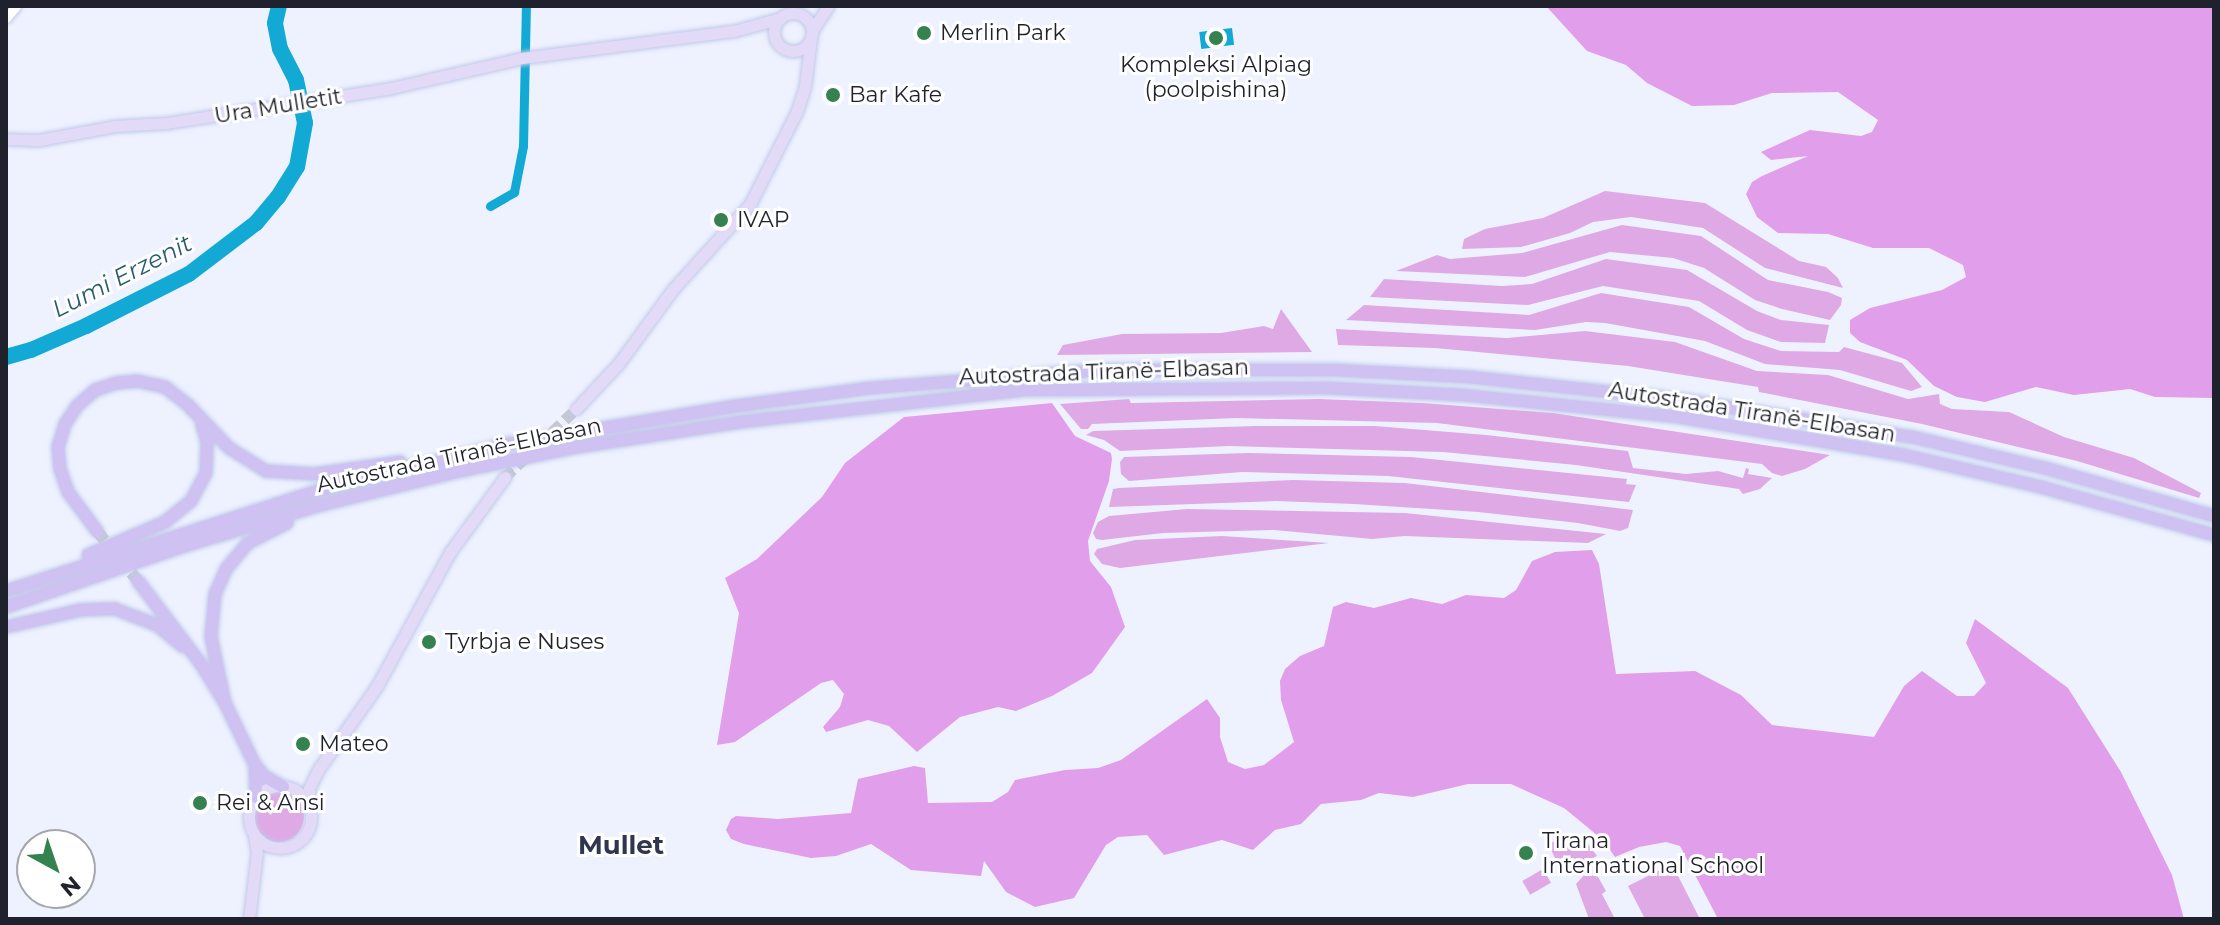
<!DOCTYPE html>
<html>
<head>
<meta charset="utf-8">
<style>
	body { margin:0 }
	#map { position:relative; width:2220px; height:925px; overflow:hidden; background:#eef2ff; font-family:Montserrat,sans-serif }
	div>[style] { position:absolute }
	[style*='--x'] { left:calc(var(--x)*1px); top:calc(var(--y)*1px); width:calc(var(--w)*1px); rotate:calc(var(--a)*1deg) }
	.green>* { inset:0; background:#dfa9e6; transform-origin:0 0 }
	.round { border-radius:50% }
	.forest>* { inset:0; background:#e19eeb }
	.water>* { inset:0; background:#12aad5; transform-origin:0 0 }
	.canal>* { height:9px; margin:-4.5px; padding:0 4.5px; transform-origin:4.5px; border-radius:4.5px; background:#12aad5 }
	.river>* { height:16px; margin:-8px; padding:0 8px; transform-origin:8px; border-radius:8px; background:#12aad5 }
	.major-tunnel>* { height:11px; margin-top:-5.5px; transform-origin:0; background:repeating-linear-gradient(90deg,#c5c8d5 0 11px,transparent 0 16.5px) }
	.highway-tunnel>* { height:12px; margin-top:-6px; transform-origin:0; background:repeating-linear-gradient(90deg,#c5c8d5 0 12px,transparent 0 18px) }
	.roads { filter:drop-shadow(0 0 2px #c0c9e8) drop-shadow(0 0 2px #c0c9e8) }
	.minor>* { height:9px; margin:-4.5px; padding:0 4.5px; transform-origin:4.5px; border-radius:4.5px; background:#fff }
	.major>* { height:11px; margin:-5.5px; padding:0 5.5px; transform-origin:5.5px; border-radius:5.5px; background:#e3daf8 }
	.major>.ring { margin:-5.5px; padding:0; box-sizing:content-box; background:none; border:11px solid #e3daf8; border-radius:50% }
	.highway>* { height:12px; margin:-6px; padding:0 6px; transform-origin:6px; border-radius:6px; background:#d0c1f3 }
	.dots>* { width:22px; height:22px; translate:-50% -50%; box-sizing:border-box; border:4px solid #fff; border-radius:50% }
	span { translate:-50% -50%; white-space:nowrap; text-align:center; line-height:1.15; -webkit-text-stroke:6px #fff; paint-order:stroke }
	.poi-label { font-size:22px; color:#1f222d }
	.left { translate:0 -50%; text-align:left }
	.street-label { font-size:22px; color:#1f222d }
	.water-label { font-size:24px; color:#285c6f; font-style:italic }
	.quarter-label { font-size:26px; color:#30364f; font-weight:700 }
	.frame { position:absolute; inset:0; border:8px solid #1f222d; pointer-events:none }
	.north { position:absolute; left:16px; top:829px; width:80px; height:80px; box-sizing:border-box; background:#fff; border:2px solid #a5a7ab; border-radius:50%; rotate:140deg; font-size:22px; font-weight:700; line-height:32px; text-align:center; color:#1f222d }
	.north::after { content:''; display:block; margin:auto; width:28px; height:36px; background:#368150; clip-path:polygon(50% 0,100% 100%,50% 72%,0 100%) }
</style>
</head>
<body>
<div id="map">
	<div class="green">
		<i style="clip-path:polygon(1605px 191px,1705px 203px,1799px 261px,1826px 267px,1838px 278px,1843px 288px,1765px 268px,1703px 228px,1631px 217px,1593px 222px,1570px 233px,1521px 247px,1462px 249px,1464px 239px,1485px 229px,1543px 218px)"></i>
		<i style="clip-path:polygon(1622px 225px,1701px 236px,1768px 280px,1828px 292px,1842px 298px,1841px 305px,1830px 320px,1782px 309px,1755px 300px,1704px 268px,1673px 258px,1610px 252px,1525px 277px,1396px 271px,1437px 255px,1450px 259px,1522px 253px)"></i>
		<i style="clip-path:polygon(1606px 259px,1687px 270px,1757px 311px,1781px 320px,1829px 325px,1825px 343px,1781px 342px,1747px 330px,1699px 301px,1603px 286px,1528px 305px,1370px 297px,1384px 279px,1502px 286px,1532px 284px)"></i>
		<i style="clip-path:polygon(1601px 293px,1689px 307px,1744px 339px,1781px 351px,1839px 352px,1844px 347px,1885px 358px,1902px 363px,1922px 387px,1911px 391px,1840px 370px,1765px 364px,1705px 341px,1605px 323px,1586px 322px,1535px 330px,1346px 320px,1364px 305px,1529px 315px)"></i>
		<i style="clip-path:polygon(1281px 309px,1312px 352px,1057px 355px,1063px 345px,1122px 334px,1221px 333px,1264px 326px,1273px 329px)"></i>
		<i style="clip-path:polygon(1336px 329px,1507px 338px,1585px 331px,1675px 342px,1757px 371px,1828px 375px,1908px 399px,1939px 394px,1940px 404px,1952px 409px,2009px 412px,2064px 437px,2134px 458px,2201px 493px,2199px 498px,2077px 461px,1922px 424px,1759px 392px,1758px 387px,1628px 366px,1435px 348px,1338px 345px)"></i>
		<i style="clip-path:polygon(1129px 399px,1131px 403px,1319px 399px,1422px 403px,1553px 413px,1830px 455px,1805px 469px,1782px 476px,1772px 473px,1762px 464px,1437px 423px,1236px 418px,1092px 424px,1088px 429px,1081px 429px,1060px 404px)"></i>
		<i style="clip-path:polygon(1256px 426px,1375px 426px,1486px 435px,1628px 451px,1633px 468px,1686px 474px,1718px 471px,1743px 478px,1746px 468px,1749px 469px,1748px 474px,1772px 478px,1760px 489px,1743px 494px,1739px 489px,1576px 465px,1443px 452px,1229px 446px,1120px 451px,1104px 440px,1086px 435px,1093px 431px)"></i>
		<i style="clip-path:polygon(1248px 453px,1411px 457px,1627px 479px,1626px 484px,1636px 485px,1629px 502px,1388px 476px,1242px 472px,1129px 481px,1121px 474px,1120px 462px,1124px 457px)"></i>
		<i style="clip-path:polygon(1293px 480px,1405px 483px,1633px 510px,1628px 528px,1620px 531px,1578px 523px,1478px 512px,1354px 504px,1276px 501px,1109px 507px,1113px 489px,1119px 488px)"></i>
		<i style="clip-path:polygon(1187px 509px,1405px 513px,1606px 534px,1588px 543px,1405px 536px,1372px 539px,1274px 530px,1163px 533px,1102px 540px,1096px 539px,1093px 533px,1098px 522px,1109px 516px)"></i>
		<i style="clip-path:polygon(1222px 536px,1329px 543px,1120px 568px,1102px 564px,1094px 554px,1097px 549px,1135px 540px)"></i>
		<i class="round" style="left:254px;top:792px;width:50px;height:50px"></i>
		<i style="clip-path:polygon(1586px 841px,1597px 856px,1572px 868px,1558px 864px,1547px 842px)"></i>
		<i style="clip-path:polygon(1672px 864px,1700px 919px,1645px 919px,1628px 886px)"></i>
		<i style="left:1543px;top:869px;width:16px;height:24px;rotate:60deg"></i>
		<i style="clip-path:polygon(1586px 873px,1598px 877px,1606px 891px,1602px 894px,1615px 919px,1589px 919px,1576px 884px)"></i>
	</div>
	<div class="forest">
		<i style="clip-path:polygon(1546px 6px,2214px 6px,2214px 398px,2155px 397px,2130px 389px,2074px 395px,2036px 387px,1985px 402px,1957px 397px,1934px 386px,1907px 360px,1860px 342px,1850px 333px,1850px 320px,1870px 308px,1942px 290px,1966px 277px,1963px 265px,1929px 248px,1873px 248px,1828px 234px,1778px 233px,1757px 217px,1746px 194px,1752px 182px,1762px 176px,1808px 156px,1771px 160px,1761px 152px,1810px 130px,1861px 136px,1872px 132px,1878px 120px,1838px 92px,1772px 93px,1734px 105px,1692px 106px,1647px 83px,1626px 65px,1587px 51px)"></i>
		<i style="clip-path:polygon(1052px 403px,1075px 436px,1111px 453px,1112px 459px,1109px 481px,1088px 541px,1090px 561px,1111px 587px,1125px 627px,1092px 673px,1052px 696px,1016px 711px,998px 707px,960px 717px,917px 752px,889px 726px,868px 720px,826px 732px,823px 727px,840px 707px,844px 694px,833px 680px,821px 683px,735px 742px,717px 745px,739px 613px,725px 578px,757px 559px,822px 497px,845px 463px,904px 417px)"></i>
		<i style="clip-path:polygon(1592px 550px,1599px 564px,1616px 674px,1695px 671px,1741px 695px,1772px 725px,1874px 737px,1904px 686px,1922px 671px,1957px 696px,1974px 696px,1986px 683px,1966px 643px,1975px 619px,2068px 688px,2121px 772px,2172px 875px,2184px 919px,1718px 919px,1680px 846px,1666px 842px,1639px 847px,1615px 857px,1603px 840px,1564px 808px,1511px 784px,1468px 784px,1413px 797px,1379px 793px,1361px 800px,1321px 804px,1301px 824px,1275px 830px,1253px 850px,1222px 840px,1164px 855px,1147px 835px,1118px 837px,1106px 845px,1074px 898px,1035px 907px,1006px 892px,984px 861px,981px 876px,911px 870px,871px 844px,836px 856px,811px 858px,744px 844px,731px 839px,726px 830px,731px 819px,736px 816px,778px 819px,851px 813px,858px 779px,914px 766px,925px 768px,928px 803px,992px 802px,1008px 792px,1015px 780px,1065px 770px,1098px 768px,1121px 760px,1207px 699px,1220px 718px,1220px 737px,1228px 762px,1245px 769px,1264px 765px,1294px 742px,1281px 700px,1280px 681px,1285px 669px,1300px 656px,1324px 646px,1333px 607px,1346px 602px,1374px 608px,1411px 598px,1442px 604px,1466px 595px,1504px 598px,1516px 590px,1532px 561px,1555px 552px)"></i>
	</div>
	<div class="water">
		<i style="left:1232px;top:28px;width:17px;height:33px;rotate:83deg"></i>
	</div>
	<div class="canal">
		<i style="--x:490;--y:206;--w:28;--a:-30"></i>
		<i style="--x:514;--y:192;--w:47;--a:-78.9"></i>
		<i style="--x:523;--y:146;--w:140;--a:-88.8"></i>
	</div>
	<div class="river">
		<i style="--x:6;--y:357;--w:26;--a:-16"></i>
		<i style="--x:31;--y:350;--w:60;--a:-23.6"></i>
		<i style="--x:86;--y:326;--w:115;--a:-26.8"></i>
		<i style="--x:189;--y:274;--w:84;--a:-37.3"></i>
		<i style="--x:256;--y:223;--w:34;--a:-50"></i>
		<i style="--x:278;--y:197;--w:36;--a:-58"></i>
		<i style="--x:297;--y:167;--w:45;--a:-79.7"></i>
		<i style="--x:305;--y:123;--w:44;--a:-101.8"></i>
		<i style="--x:296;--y:80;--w:35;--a:-117"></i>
		<i style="--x:280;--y:49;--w:26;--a:-101"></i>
		<i style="--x:275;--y:23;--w:17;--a:-77"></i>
	</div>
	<div class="major-tunnel">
		<i style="--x:505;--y:477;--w:98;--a:-43.8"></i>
	</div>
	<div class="highway-tunnel">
		<i style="--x:97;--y:531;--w:65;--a:50.6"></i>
	</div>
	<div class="roads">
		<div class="minor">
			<i style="--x:6;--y:18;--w:16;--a:-50"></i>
		</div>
		<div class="major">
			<i class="ring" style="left:774px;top:13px;width:27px;height:27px"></i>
			<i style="--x:812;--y:31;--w:30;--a:-57"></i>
			<i style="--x:6;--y:139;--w:33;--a:2"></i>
			<i style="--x:39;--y:140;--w:77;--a:-10.4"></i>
			<i style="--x:115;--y:126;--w:51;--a:-3.4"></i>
			<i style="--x:166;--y:123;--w:228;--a:-8.8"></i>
			<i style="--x:391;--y:88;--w:134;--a:-12.9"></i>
			<i style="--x:522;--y:58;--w:214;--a:-7.3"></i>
			<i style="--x:734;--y:31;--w:49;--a:-15.5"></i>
			<i style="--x:576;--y:409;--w:63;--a:-46.9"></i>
			<i style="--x:619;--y:363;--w:92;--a:-53.9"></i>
			<i style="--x:673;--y:289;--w:115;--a:-47.8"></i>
			<i style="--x:750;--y:204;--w:104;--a:-63.2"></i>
			<i style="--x:797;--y:111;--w:26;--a:-72"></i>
			<i style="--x:805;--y:86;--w:49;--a:-83"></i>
			<i class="ring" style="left:249px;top:786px;width:51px;height:51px"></i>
			<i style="--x:308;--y:804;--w:16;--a:-86"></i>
			<i style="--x:309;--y:788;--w:20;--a:-63"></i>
			<i style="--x:318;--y:770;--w:103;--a:-54.9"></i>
			<i style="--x:377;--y:686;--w:153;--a:-61.4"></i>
			<i style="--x:450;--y:552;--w:93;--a:-53.7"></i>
			<i style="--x:249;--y:919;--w:67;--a:-83.2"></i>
			<i style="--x:257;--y:852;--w:17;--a:-100"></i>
		</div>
		<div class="highway">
			<i style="--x:97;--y:531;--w:49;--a:-126.6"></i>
			<i style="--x:68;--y:492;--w:24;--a:-109"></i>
			<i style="--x:60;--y:469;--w:22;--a:-95"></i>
			<i style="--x:58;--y:447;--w:24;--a:-73"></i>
			<i style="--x:65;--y:424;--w:23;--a:-56"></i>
			<i style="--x:78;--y:405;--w:23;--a:-41"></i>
			<i style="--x:95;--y:390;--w:22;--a:-18"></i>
			<i style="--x:116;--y:383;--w:21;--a:-5"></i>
			<i style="--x:137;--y:381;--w:29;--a:12"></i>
			<i style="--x:165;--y:387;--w:29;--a:38"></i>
			<i style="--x:188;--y:405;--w:59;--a:46.4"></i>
			<i style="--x:229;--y:448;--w:44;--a:31.9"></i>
			<i style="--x:266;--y:471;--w:49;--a:3.5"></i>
			<i style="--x:315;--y:474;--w:86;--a:-8"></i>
			<i style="--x:88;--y:555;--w:84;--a:-23.2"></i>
			<i style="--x:165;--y:522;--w:33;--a:-39"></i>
			<i style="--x:191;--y:501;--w:32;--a:-62"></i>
			<i style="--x:206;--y:473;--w:31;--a:-88"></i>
			<i style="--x:207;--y:442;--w:18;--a:-106"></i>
			<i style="--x:138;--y:581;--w:104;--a:52.8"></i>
			<i style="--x:201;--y:664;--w:46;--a:58.4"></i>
			<i style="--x:225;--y:703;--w:69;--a:64.2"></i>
			<i style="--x:255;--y:765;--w:14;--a:51"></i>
			<i style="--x:264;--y:776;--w:22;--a:30"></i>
			<i style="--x:6;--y:591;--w:327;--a:-17.8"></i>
			<i style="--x:317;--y:491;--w:198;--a:-13.8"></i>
			<i style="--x:509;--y:444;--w:230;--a:-9.5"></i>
			<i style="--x:736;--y:406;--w:136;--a:-7.6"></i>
			<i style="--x:871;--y:388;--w:231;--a:-4.5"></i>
			<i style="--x:1101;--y:370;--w:234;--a:0"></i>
			<i style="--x:1335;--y:370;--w:134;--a:3"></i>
			<i style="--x:1469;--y:377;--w:215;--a:6.1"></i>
			<i style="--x:1683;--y:400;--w:232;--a:9.2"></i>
			<i style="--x:1912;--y:437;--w:140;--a:13.2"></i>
			<i style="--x:2048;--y:469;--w:173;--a:15.8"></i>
			<i style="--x:6;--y:607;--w:185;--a:-18.9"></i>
			<i style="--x:181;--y:547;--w:146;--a:-16.7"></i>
			<i style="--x:321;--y:505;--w:138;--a:-13.8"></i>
			<i style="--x:455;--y:472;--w:119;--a:-11.6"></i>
			<i style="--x:572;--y:448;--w:169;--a:-8.8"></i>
			<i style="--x:739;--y:422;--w:286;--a:-6.4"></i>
			<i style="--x:1023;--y:390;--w:304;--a:-0.4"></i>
			<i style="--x:1327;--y:388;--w:135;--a:3"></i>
			<i style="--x:1462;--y:395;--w:218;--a:5.8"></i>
			<i style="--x:1679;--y:417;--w:228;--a:9.6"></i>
			<i style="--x:1904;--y:455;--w:141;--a:13.1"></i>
			<i style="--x:2041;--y:487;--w:180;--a:15.5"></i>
			<i style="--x:6;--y:627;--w:76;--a:-12.9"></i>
			<i style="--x:80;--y:610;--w:35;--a:-2"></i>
			<i style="--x:115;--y:609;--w:45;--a:20.9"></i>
			<i style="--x:157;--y:625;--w:33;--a:40"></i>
			<i style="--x:225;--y:703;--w:67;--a:-102"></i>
			<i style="--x:211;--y:637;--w:43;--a:-84.7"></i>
			<i style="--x:215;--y:594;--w:27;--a:-66"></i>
			<i style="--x:226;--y:569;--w:34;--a:-50"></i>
			<i style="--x:248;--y:543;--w:44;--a:-27.1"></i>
			<i style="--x:255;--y:765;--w:32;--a:88"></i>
		</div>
	</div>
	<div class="dots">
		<i style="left:924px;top:33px;background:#368150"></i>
		<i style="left:1216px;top:38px;background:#368150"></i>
		<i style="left:833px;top:95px;background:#368150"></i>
		<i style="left:721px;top:220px;background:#368150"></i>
		<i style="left:429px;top:642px;background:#368150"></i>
		<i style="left:303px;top:744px;background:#368150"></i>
		<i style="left:200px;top:803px;background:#368150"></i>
		<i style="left:1526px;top:853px;background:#368150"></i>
	</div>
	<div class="poi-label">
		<span class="left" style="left:940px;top:33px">Merlin Park</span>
		<span style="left:1216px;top:77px">Kompleksi Alpiag<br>(poolpishina)</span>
		<span class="left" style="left:849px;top:95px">Bar Kafe</span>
		<span class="left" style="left:737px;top:220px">IVAP</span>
		<span class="left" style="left:445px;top:642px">Tyrbja e Nuses</span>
		<span class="left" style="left:319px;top:744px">Mateo</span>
		<span class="left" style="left:216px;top:803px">Rei &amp; Ansi</span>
		<span class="left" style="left:1542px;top:853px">Tirana<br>International School</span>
	</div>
	<div class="street-label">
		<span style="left:278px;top:106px;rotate:-9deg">Ura Mulletit</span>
		<span style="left:1104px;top:372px;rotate:-2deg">Autostrada Tiranë-Elbasan</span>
		<span style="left:1752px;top:412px;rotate:9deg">Autostrada Tiranë-Elbasan</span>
		<span style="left:459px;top:455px;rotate:-12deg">Autostrada Tiranë-Elbasan</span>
	</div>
	<div class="water-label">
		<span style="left:122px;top:276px;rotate:-27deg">Lumi Erzenit</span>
	</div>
	<div class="quarter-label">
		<span style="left:621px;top:846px">Mullet</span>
	</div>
	<div class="frame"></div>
	<div class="north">N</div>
</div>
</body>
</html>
